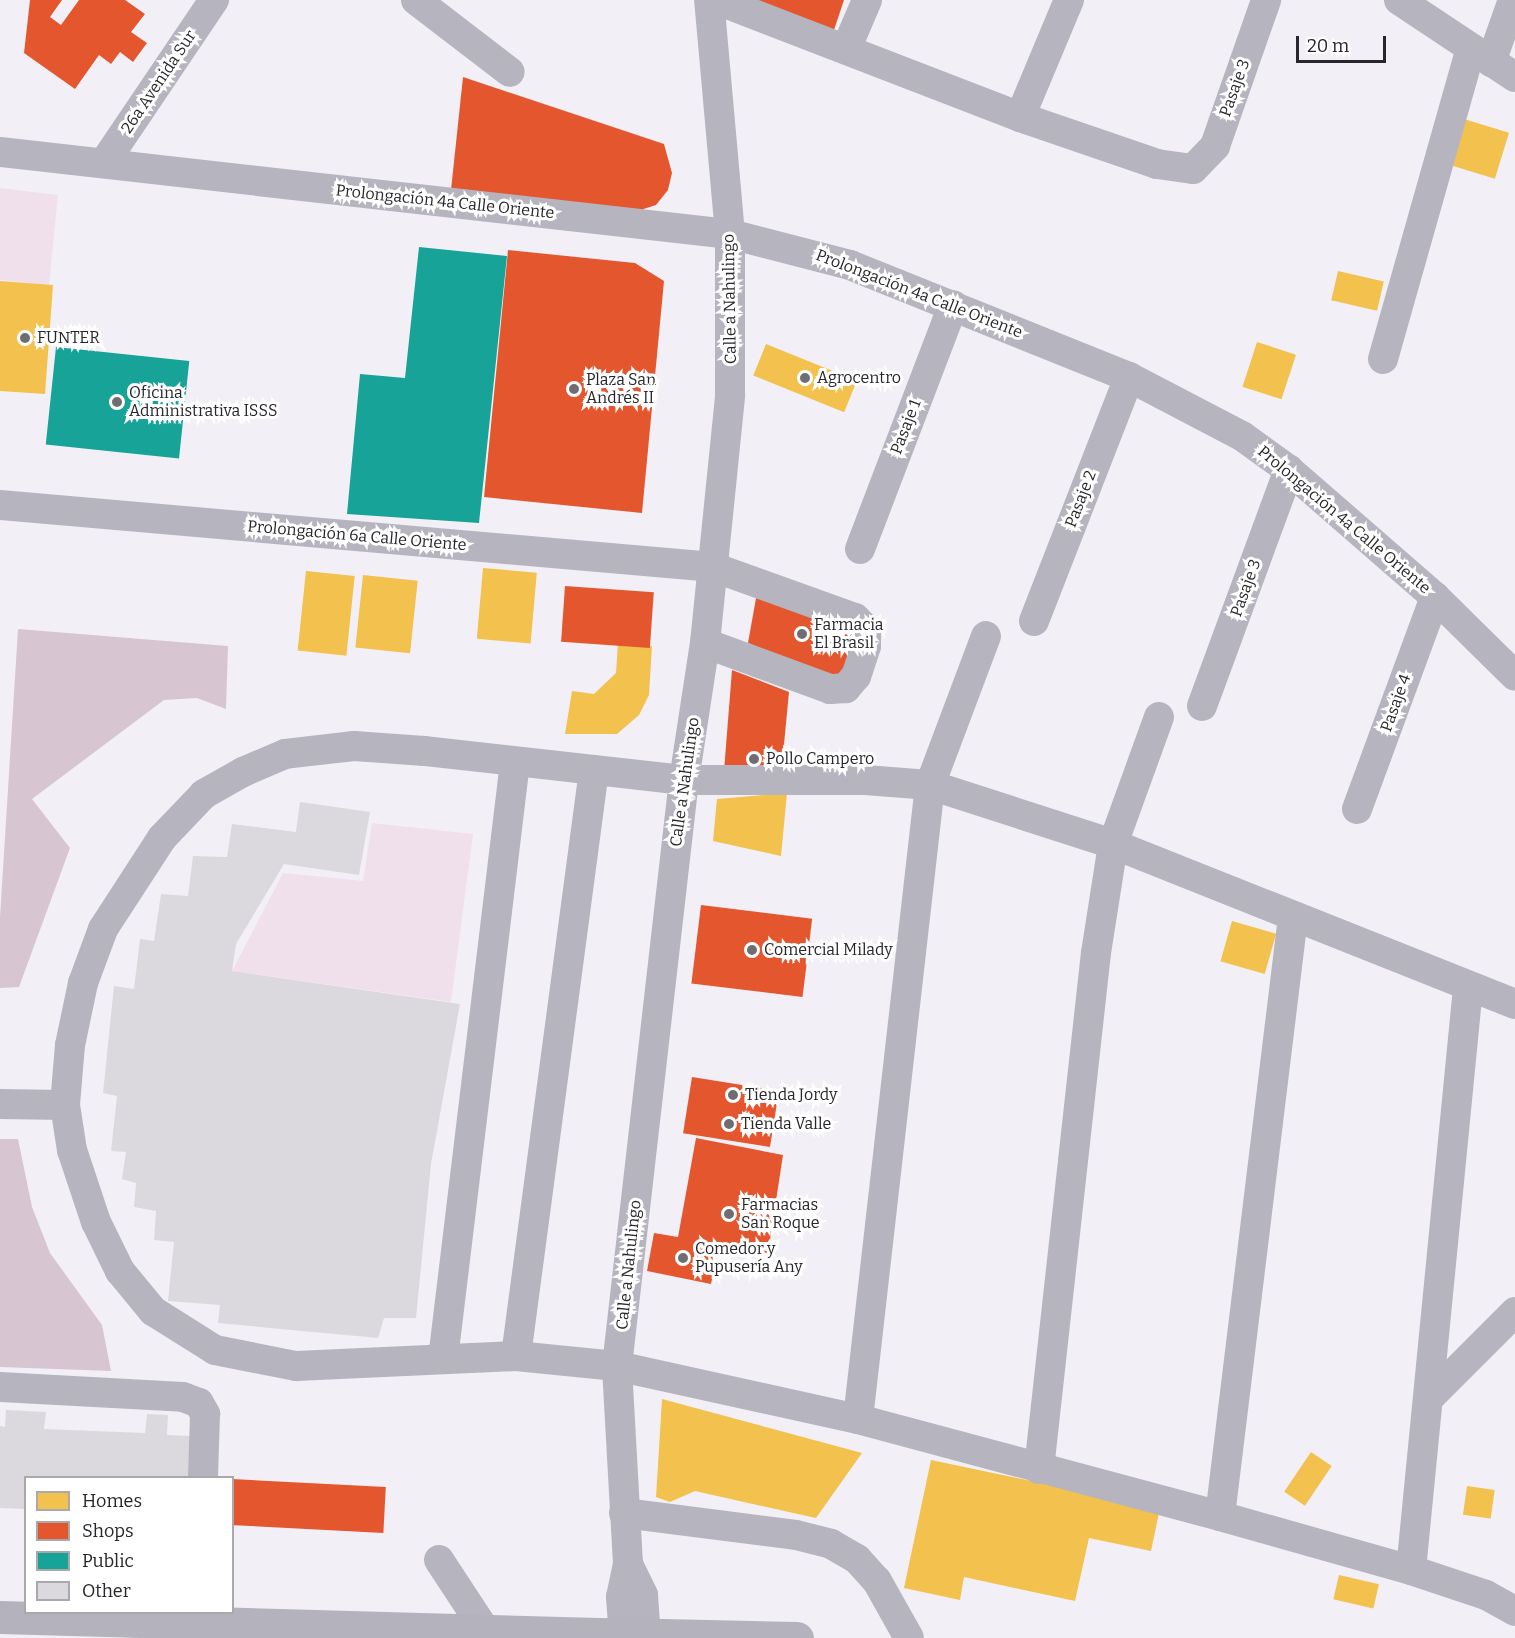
<!DOCTYPE html>
<html>
<head>
<meta charset="utf-8">
<style>
	body { margin:0 }
	#map { position:relative; width:1515px; height:1638px; overflow:hidden; background:#f2f0f6; font-family:Bitter,serif }
	div>[style] { position:absolute }
	[style*='--x'] { left:calc(var(--x)*1px); top:calc(var(--y)*1px); width:calc(var(--w)*1px); rotate:calc(var(--a)*1deg) }
	.green>* { inset:0; background:#f0e0ec }
	.forest>* { inset:0; background:#d7c6d2 }
	.homes>* { inset:0; background:#f2c14e; transform-origin:0 0 }
	.shops>* { inset:0; background:#e4572e; transform-origin:0 0 }
	.public>* { inset:0; background:#17a398; transform-origin:0 0 }
	.building>* { inset:0; background:#dbd9de }
	.minor>* { height:30px; margin:-15px; padding:0 15px; transform-origin:15px; border-radius:15px; background:#b6b5bf }
	.highway>* { height:33px; margin:-16.5px; padding:0 16.5px; transform-origin:16.5px; border-radius:16.5px; background:#b4b3bd }
	.highway-bridge>* { height:33px; margin:-16.5px; padding:0 16.5px; transform-origin:16.5px; border-radius:16.5px; background:#b4b3bd }
	.dots>* { width:16px; height:16px; translate:-50% -50%; box-sizing:border-box; border:3px solid #fff; border-radius:50% }
	span { translate:-50% -50%; white-space:nowrap; text-align:center; line-height:1.15; -webkit-text-stroke:6px #fff; paint-order:stroke }
	.street-label { font-size:16px; color:#28262a }
	.poi-label { font-size:16px; color:#28262a }
	.left { translate:0 -50%; text-align:left }
	.legend { position:absolute; left:24px; top:1476px; width:210px; height:138px; box-sizing:border-box; background:#fff; border:2px solid #a9a8aa; margin:0; padding:8px 10px; list-style:none; font-size:18px; color:#28262a }
	.legend li { display:flex; align-items:center; gap:12px; height:30px }
	.legend b { width:30px; border:2px solid #a9a8aa }
	.scale { position:absolute; left:1296px; top:36px; width:90px; height:27px; box-sizing:border-box; border:3px solid #28262a; border-top:0; padding-left:8px; font-size:18px; line-height:21px; white-space:nowrap; color:#28262a; -webkit-text-stroke:4px #fff; paint-order:stroke }
</style>
</head>
<body>
<div id="map">
	<div class="green">
		<i style="clip-path:polygon(0 188px,58px 195px,49px 285px,0 280px)"></i>
		<i style="clip-path:polygon(372px 823px,473px 834px,451px 1002px,232px 971px,283px 873px,363px 881px)"></i>
	</div>
	<div class="forest">
		<i style="clip-path:polygon(18px 629px,228px 646px,226px 709px,197px 698px,164px 700px,32px 799px,70px 848px,19px 987px,0 988px,0 917px)"></i>
		<i style="clip-path:polygon(0 1139px,18px 1139px,32px 1207px,50px 1253px,102px 1325px,111px 1371px,0 1367px)"></i>
	</div>
	<div class="homes">
		<i style="left:1464px;top:119px;width:47px;height:48px;rotate:17deg"></i>
		<i style="left:1338px;top:271px;width:47px;height:30px;rotate:13deg"></i>
		<i style="clip-path:polygon(0 281px,53px 285px,45px 394px,0 391px)"></i>
		<i style="left:1257px;top:342px;width:41px;height:47px;rotate:18deg"></i>
		<i style="left:766px;top:344px;width:98px;height:34px;rotate:22deg"></i>
		<i style="left:483px;top:568px;width:54px;height:71px;rotate:5deg"></i>
		<i style="left:306px;top:571px;width:49px;height:80px;rotate:6deg"></i>
		<i style="left:363px;top:575px;width:55px;height:73px;rotate:6deg"></i>
		<i style="clip-path:polygon(618px 643px,652px 646px,649px 695px,639px 715px,617px 734px,565px 734px,572px 691px,594px 694px,616px 673px)"></i>
		<i style="clip-path:polygon(787px 793px,781px 856px,713px 841px,717px 799px)"></i>
		<i style="left:1232px;top:921px;width:46px;height:42px;rotate:16deg"></i>
		<i style="clip-path:polygon(662px 1399px,862px 1453px,816px 1518px,695px 1491px,670px 1502px,656px 1497px)"></i>
		<i style="left:1311px;top:1452px;width:25px;height:48px;rotate:34deg"></i>
		<i style="clip-path:polygon(931px 1460px,1160px 1508px,1151px 1551px,1089px 1538px,1075px 1601px,964px 1577px,960px 1600px,904px 1588px)"></i>
		<i style="left:1467px;top:1486px;width:28px;height:29px;rotate:8deg"></i>
		<i style="left:1339px;top:1575px;width:41px;height:25px;rotate:13deg"></i>
	</div>
	<div class="shops">
		<i style="clip-path:polygon(30px 0,62px 0,50px 17px,61px 25px,79px 0,125px 0,145px 14px,131px 32px,147px 43px,133px 62px,120px 52px,111px 64px,99px 55px,75px 89px,24px 53px)"></i>
		<i style="clip-path:polygon(749px 0,844px 0,834px 30px)"></i>
		<i style="clip-path:polygon(463px 77px,664px 144px,672px 173px,668px 190px,656px 205px,631px 213px,451px 190px)"></i>
		<i style="clip-path:polygon(508px 250px,635px 263px,664px 281px,642px 513px,484px 497px)"></i>
		<i style="left:565px;top:586px;width:89px;height:56px;rotate:4deg"></i>
		<i style="clip-path:polygon(758px 587px,857px 624px,840px 682px,748px 643px)"></i>
		<i style="clip-path:polygon(732px 670px,789px 692px,781px 776px,724px 771px)"></i>
		<i style="left:701px;top:905px;width:112px;height:79px;rotate:7deg"></i>
		<i style="left:692px;top:1077px;width:88px;height:57px;rotate:9deg"></i>
		<i style="clip-path:polygon(696px 1138px,783px 1155px,768px 1253px,719px 1245px,711px 1284px,647px 1271px,654px 1233px,678px 1237px)"></i>
		<i style="left:232px;top:1479px;width:154px;height:46px;rotate:3deg"></i>
	</div>
	<div class="public">
		<i style="clip-path:polygon(419px 247px,507px 256px,479px 523px,347px 514px,360px 374px,405px 378px)"></i>
		<i style="left:56px;top:347px;width:134px;height:98px;rotate:6deg"></i>
	</div>
	<div class="building">
		<i style="clip-path:polygon(300px 802px,370px 812px,359px 875px,284px 864px,236px 944px,232px 971px,460px 1004px,431px 1164px,416px 1318px,384px 1318px,378px 1338px,218px 1323px,220px 1305px,168px 1301px,174px 1242px,154px 1240px,156px 1211px,134px 1207px,136px 1183px,122px 1179px,126px 1152px,111px 1151px,117px 1096px,103px 1093px,114px 986px,134px 989px,140px 939px,154px 941px,161px 894px,188px 896px,193px 856px,227px 857px,232px 824px,296px 832px)"></i>
		<i style="clip-path:polygon(6px 1410px,46px 1412px,44px 1429px,145px 1433px,147px 1414px,168px 1415px,167px 1435px,191px 1436px,189px 1478px,26px 1478px,26px 1509px,0 1508px,0 1426px,5px 1427px)"></i>
	</div>
	<div class="minor">
		<i style="--x:416;--y:0;--w:118;--a:37.5"></i>
		<i style="--x:717;--y:0;--w:325;--a:21.1"></i>
		<i style="--x:1020;--y:117;--w:145;--a:18.9"></i>
		<i style="--x:1157;--y:164;--w:36;--a:8"></i>
		<i style="--x:1193;--y:169;--w:32;--a:-46"></i>
		<i style="--x:1215;--y:146;--w:155;--a:-70.7"></i>
		<i style="--x:1399;--y:0;--w:139;--a:33.6"></i>
		<i style="--x:847;--y:47;--w:51;--a:-66.9"></i>
		<i style="--x:1491;--y:62;--w:66;--a:-70.5"></i>
		<i style="--x:1020;--y:117;--w:127;--a:-67.3"></i>
		<i style="--x:0;--y:152;--w:735;--a:6.41"></i>
		<i style="--x:730;--y:234;--w:124;--a:14.5"></i>
		<i style="--x:850;--y:265;--w:301;--a:21.9"></i>
		<i style="--x:1129;--y:377;--w:127;--a:27.6"></i>
		<i style="--x:1242;--y:436;--w:58;--a:35.9"></i>
		<i style="--x:1289;--y:470;--w:194;--a:41"></i>
		<i style="--x:1435;--y:597;--w:112;--a:44.6"></i>
		<i style="--x:104;--y:163;--w:197;--a:-56"></i>
		<i style="--x:1383;--y:359;--w:323;--a:-74.2"></i>
		<i style="--x:0;--y:505;--w:716;--a:4.97"></i>
		<i style="--x:713;--y:567;--w:151;--a:19.8"></i>
		<i style="--x:855;--y:618;--w:16;--a:45"></i>
		<i style="--x:866;--y:629;--w:17;--a:90"></i>
		<i style="--x:866;--y:646;--w:32;--a:108"></i>
		<i style="--x:856;--y:676;--w:16;--a:130"></i>
		<i style="--x:846;--y:688;--w:16;--a:176"></i>
		<i style="--x:830;--y:689;--w:133;--a:-159.8"></i>
		<i style="--x:860;--y:549;--w:261;--a:-69.1"></i>
		<i style="--x:1034;--y:621;--w:262;--a:-68.7"></i>
		<i style="--x:1202;--y:706;--w:252;--a:-69.8"></i>
		<i style="--x:1357;--y:809;--w:226;--a:-69.8"></i>
		<i style="--x:1515;--y:1004;--w:433;--a:-158.3"></i>
		<i style="--x:1113;--y:844;--w:192;--a:-162.1"></i>
		<i style="--x:930;--y:785;--w:65;--a:-175.6"></i>
		<i style="--x:865;--y:780;--w:181;--a:180"></i>
		<i style="--x:684;--y:780;--w:262;--a:-173.6"></i>
		<i style="--x:424;--y:751;--w:70;--a:-175.9"></i>
		<i style="--x:354;--y:746;--w:69;--a:173.4"></i>
		<i style="--x:285;--y:754;--w:46;--a:156.8"></i>
		<i style="--x:243;--y:772;--w:45;--a:150.6"></i>
		<i style="--x:204;--y:794;--w:61;--a:133.7"></i>
		<i style="--x:162;--y:838;--w:108;--a:123"></i>
		<i style="--x:103;--y:929;--w:58;--a:110.3"></i>
		<i style="--x:83;--y:983;--w:63;--a:101.8"></i>
		<i style="--x:70;--y:1045;--w:60;--a:94.8"></i>
		<i style="--x:65;--y:1105;--w:46;--a:81.2"></i>
		<i style="--x:72;--y:1150;--w:76;--a:71.6"></i>
		<i style="--x:96;--y:1222;--w:55;--a:63.9"></i>
		<i style="--x:120;--y:1271;--w:52;--a:50.5"></i>
		<i style="--x:153;--y:1311;--w:73;--a:32.2"></i>
		<i style="--x:215;--y:1350;--w:83;--a:11.2"></i>
		<i style="--x:296;--y:1366;--w:220;--a:-2.6"></i>
		<i style="--x:516;--y:1356;--w:101;--a:5.7"></i>
		<i style="--x:617;--y:1366;--w:247;--a:12.4"></i>
		<i style="--x:858;--y:1419;--w:375;--a:15"></i>
		<i style="--x:1220;--y:1516;--w:198;--a:15.8"></i>
		<i style="--x:1411;--y:1570;--w:79;--a:18.4"></i>
		<i style="--x:1486;--y:1595;--w:33;--a:29"></i>
		<i style="--x:0;--y:1104;--w:65;--a:0.9"></i>
		<i style="--x:516;--y:1356;--w:591;--a:-82.42"></i>
		<i style="--x:443;--y:1359;--w:601;--a:-83.12"></i>
		<i style="--x:0;--y:1387;--w:183;--a:3.1"></i>
		<i style="--x:183;--y:1397;--w:17;--a:21"></i>
		<i style="--x:199;--y:1403;--w:13;--a:61"></i>
		<i style="--x:205;--y:1414;--w:64;--a:91.8"></i>
		<i style="--x:1428;--y:1399;--w:123;--a:-45"></i>
		<i style="--x:858;--y:1419;--w:638;--a:-83.52"></i>
		<i style="--x:930;--y:785;--w:159;--a:-69.4"></i>
		<i style="--x:1039;--y:1469;--w:519;--a:-83.7"></i>
		<i style="--x:1096;--y:953;--w:110;--a:-81.1"></i>
		<i style="--x:1113;--y:844;--w:135;--a:-70.1"></i>
		<i style="--x:624;--y:1513;--w:173;--a:7.3"></i>
		<i style="--x:796;--y:1535;--w:36;--a:14"></i>
		<i style="--x:831;--y:1544;--w:30;--a:30"></i>
		<i style="--x:857;--y:1559;--w:30;--a:48"></i>
		<i style="--x:877;--y:1581;--w:65;--a:60.7"></i>
		<i style="--x:1220;--y:1516;--w:603;--a:-83.05"></i>
		<i style="--x:439;--y:1560;--w:84;--a:56.7"></i>
		<i style="--x:628;--y:1564;--w:34;--a:64"></i>
		<i style="--x:643;--y:1595;--w:43;--a:86"></i>
		<i style="--x:1411;--y:1570;--w:585;--a:-84.41"></i>
		<i style="--x:624;--y:1638;--w:41;--a:-94.2"></i>
		<i style="--x:621;--y:1597;--w:34;--a:-78"></i>
		<i style="--x:628;--y:1564;--w:198;--a:-93.2"></i>
		<i style="--x:617;--y:1366;--w:590;--a:-83.48"></i>
		<i style="--x:684;--y:780;--w:139;--a:-81.3"></i>
		<i style="--x:705;--y:643;--w:249;--a:-84.2"></i>
		<i style="--x:730;--y:395;--w:161;--a:-90"></i>
		<i style="--x:730;--y:234;--w:235;--a:-95.1"></i>
	</div>
	<div class="highway">
		<i style="--x:0;--y:1617;--w:598;--a:1.63"></i>
		<i style="--x:662;--y:1635;--w:135;--a:1.3"></i>
	</div>
	<div class="highway-bridge">
		<i style="--x:598;--y:1634;--w:64;--a:0.9"></i>
	</div>
	<div class="dots">
		<i style="left:25px;top:338px;background:#6f6d71"></i>
		<i style="left:805px;top:378px;background:#6f6d71"></i>
		<i style="left:574px;top:389px;background:#6f6d71"></i>
		<i style="left:117px;top:402px;background:#6f6d71"></i>
		<i style="left:802px;top:634px;background:#6f6d71"></i>
		<i style="left:754px;top:759px;background:#6f6d71"></i>
		<i style="left:752px;top:950px;background:#6f6d71"></i>
		<i style="left:733px;top:1095px;background:#6f6d71"></i>
		<i style="left:729px;top:1124px;background:#6f6d71"></i>
		<i style="left:729px;top:1214px;background:#6f6d71"></i>
		<i style="left:683px;top:1258px;background:#6f6d71"></i>
	</div>
	<div class="street-label">
		<span style="left:159px;top:82px;rotate:-56deg">26a Avenida Sur</span>
		<span style="left:1235px;top:88px;rotate:-70deg">Pasaje 3</span>
		<span style="left:445px;top:202px;rotate:6deg">Prolongación 4a Calle Oriente</span>
		<span style="left:919px;top:294px;rotate:21deg">Prolongación 4a Calle Oriente</span>
		<span style="left:730px;top:299px;rotate:-91deg">Calle a Nahulingo</span>
		<span style="left:906px;top:427px;rotate:-69deg">Pasaje 1</span>
		<span style="left:1081px;top:499px;rotate:-69deg">Pasaje 2</span>
		<span style="left:1344px;top:520px;rotate:40deg">Prolongación 4a Calle Oriente</span>
		<span style="left:357px;top:536px;rotate:5deg">Prolongación 6a Calle Oriente</span>
		<span style="left:1246px;top:588px;rotate:-70deg">Pasaje 3</span>
		<span style="left:1396px;top:703px;rotate:-70deg">Pasaje 4</span>
		<span style="left:685px;top:782px;rotate:-82deg">Calle a Nahulingo</span>
		<span style="left:629px;top:1265px;rotate:-84deg">Calle a Nahulingo</span>
	</div>
	<div class="poi-label">
		<span class="left" style="left:37px;top:338px">FUNTER</span>
		<span class="left" style="left:817px;top:378px">Agrocentro</span>
		<span class="left" style="left:586px;top:389px">Plaza San<br>Andrés II</span>
		<span class="left" style="left:129px;top:402px">Oficina<br>Administrativa ISSS</span>
		<span class="left" style="left:814px;top:634px">Farmacia<br>El Brasil</span>
		<span class="left" style="left:766px;top:759px">Pollo Campero</span>
		<span class="left" style="left:764px;top:950px">Comercial Milady</span>
		<span class="left" style="left:745px;top:1095px">Tienda Jordy</span>
		<span class="left" style="left:741px;top:1124px">Tienda Valle</span>
		<span class="left" style="left:741px;top:1214px">Farmacias<br>San Roque</span>
		<span class="left" style="left:695px;top:1258px">Comedor y<br>Pupusería Any</span>
	</div>
	<ul class="legend">
	<li><b style="height:16px;background:#f2c14e"></b>Homes</li>
	<li><b style="height:16px;background:#e4572e"></b>Shops</li>
	<li><b style="height:16px;background:#17a398"></b>Public</li>
	<li><b style="height:16px;background:#dbd9de"></b>Other</li>
	</ul>
	<div class="scale">20 m</div>
</div>
</body>
</html>
